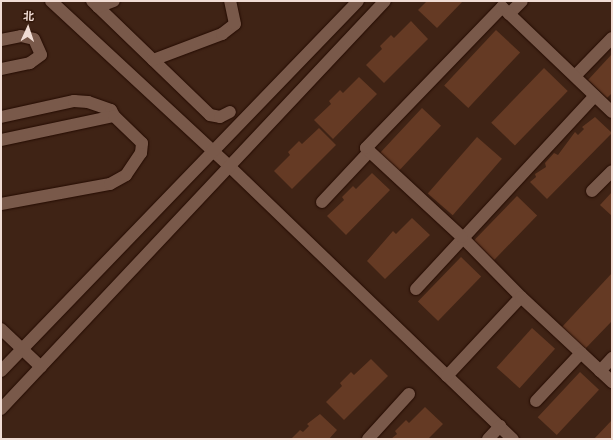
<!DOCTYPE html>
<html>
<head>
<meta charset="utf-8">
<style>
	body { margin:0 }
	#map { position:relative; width:613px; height:440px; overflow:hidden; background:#3f2315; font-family:"Playfair Display","Noto Sans SC",serif }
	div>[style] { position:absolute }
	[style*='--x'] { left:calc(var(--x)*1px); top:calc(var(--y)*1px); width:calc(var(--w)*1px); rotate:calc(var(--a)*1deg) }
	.building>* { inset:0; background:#653a24; transform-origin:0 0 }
	.roads { filter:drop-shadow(0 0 1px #240b01) drop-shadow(0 0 1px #240b01) }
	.minor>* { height:12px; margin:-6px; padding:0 6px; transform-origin:6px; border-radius:6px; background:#79594a }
	.tertiary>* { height:12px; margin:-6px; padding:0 6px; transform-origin:6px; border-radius:6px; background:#79594a }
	span { translate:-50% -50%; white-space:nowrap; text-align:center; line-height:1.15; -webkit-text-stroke:3.5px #34190b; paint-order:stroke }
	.frame { position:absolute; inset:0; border:2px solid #f0dcd4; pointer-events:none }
	.north { position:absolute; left:8px; top:8px; width:40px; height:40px; -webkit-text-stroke:3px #34190b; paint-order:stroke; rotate:3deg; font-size:11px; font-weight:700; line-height:16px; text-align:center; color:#f0dcd4 }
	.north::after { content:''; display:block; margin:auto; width:14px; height:18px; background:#f0dcd4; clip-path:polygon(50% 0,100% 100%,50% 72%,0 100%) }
</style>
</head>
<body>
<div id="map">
	<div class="building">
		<i style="clip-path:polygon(427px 1px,463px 1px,437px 28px,418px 10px)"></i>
		<i style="clip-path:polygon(411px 21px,428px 39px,384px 83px,366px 65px,382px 49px,380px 46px,391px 35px,394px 38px)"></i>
		<i style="left:496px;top:30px;width:33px;height:76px;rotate:43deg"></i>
		<i style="clip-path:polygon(612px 54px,612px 93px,607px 98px,588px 80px)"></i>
		<i style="left:544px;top:68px;width:33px;height:76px;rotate:44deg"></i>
		<i style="clip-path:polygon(359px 77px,377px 94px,333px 139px,314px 120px,331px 104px,329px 101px,340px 90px,343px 93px)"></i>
		<i style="left:422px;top:108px;width:26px;height:62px;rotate:43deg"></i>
		<i style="clip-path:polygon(595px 117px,612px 133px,547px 199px,530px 182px,536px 177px,535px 174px,546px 167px,545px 163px,554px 153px,558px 155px,575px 132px,578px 135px,584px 129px,582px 127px)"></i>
		<i style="clip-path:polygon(319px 128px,336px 145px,292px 189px,274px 171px,290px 155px,288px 152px,299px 141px,302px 144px)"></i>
		<i style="left:477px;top:137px;width:33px;height:75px;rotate:41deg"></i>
		<i style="clip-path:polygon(372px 173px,390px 190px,346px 235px,327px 216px,344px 200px,342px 197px,353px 186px,356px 189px)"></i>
		<i style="clip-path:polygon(612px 192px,612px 216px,600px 205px)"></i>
		<i style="left:517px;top:196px;width:28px;height:62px;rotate:44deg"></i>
		<i style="clip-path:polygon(412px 218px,430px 235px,385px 279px,367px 261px,393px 231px,396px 234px)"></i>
		<i style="left:461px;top:257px;width:28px;height:62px;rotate:44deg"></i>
		<i style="clip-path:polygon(612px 273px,612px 321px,585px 349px,562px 327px)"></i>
		<i style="left:532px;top:328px;width:31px;height:53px;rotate:42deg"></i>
		<i style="clip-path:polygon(371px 359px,388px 376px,344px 420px,326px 402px,342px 386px,340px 383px,351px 372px,354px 375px)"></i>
		<i style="left:580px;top:372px;width:26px;height:62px;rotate:43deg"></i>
		<i style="clip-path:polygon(425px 407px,443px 424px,428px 439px,391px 439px,397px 434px,395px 431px,406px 420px,409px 423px)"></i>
		<i style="clip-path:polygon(320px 414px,337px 430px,329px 439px,291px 439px,300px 430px,303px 432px,309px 426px,307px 424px)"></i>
		<i style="clip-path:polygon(612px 420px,612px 439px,594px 439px)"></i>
	</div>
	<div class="roads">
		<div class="minor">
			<i style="--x:51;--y:1;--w:243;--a:42.8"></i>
			<i style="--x:229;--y:166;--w:394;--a:43.9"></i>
			<i style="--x:92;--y:1;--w:164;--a:44"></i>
			<i style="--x:210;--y:115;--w:10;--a:11"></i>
			<i style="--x:220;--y:117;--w:11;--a:-27"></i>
			<i style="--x:98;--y:7;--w:17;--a:-21"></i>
			<i style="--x:509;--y:14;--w:18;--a:-45"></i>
			<i style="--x:1;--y:40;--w:20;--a:-11"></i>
			<i style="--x:21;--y:36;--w:13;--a:13"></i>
			<i style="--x:34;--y:39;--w:17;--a:66"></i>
			<i style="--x:41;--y:55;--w:14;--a:144"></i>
			<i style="--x:30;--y:63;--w:30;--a:168"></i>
			<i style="--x:153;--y:60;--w:74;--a:-20.6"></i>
			<i style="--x:222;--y:34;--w:16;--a:-38"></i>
			<i style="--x:235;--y:24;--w:24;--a:-102"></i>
			<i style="--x:575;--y:76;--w:53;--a:-45.8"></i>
			<i style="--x:1;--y:117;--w:75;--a:-12.4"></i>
			<i style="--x:74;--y:101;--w:14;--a:4"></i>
			<i style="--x:88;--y:102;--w:24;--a:19"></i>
			<i style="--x:111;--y:110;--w:7;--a:63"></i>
			<i style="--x:114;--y:116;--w:116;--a:168"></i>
			<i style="--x:592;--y:191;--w:28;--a:-45"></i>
			<i style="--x:322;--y:202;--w:69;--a:-46.8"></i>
			<i style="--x:1;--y:204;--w:111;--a:-10.4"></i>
			<i style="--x:110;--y:184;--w:18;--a:-29"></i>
			<i style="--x:126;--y:175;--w:27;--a:-56"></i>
			<i style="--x:141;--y:153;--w:10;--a:-84"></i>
			<i style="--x:142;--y:143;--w:39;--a:-136"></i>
			<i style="--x:416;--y:289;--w:263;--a:-47.2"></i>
			<i style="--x:521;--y:297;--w:84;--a:-134.5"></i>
			<i style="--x:462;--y:237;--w:131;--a:-137.2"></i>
			<i style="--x:366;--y:148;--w:196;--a:-46"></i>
			<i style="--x:502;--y:7;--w:152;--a:43.7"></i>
			<i style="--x:1;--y:329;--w:55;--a:43.5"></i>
			<i style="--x:600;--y:371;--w:18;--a:-47"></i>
			<i style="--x:447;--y:376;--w:108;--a:-46.9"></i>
			<i style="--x:521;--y:297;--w:125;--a:43"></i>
			<i style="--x:536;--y:401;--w:66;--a:-46.8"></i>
			<i style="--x:368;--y:439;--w:61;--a:-47.7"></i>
			<i style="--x:488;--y:439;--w:18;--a:-47"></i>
		</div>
		<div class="tertiary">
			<i style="--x:1;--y:371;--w:514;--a:-46.02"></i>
			<i style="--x:1;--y:409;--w:560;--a:-46.74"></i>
		</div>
	</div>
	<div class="frame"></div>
	<div class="north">北</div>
</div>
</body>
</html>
